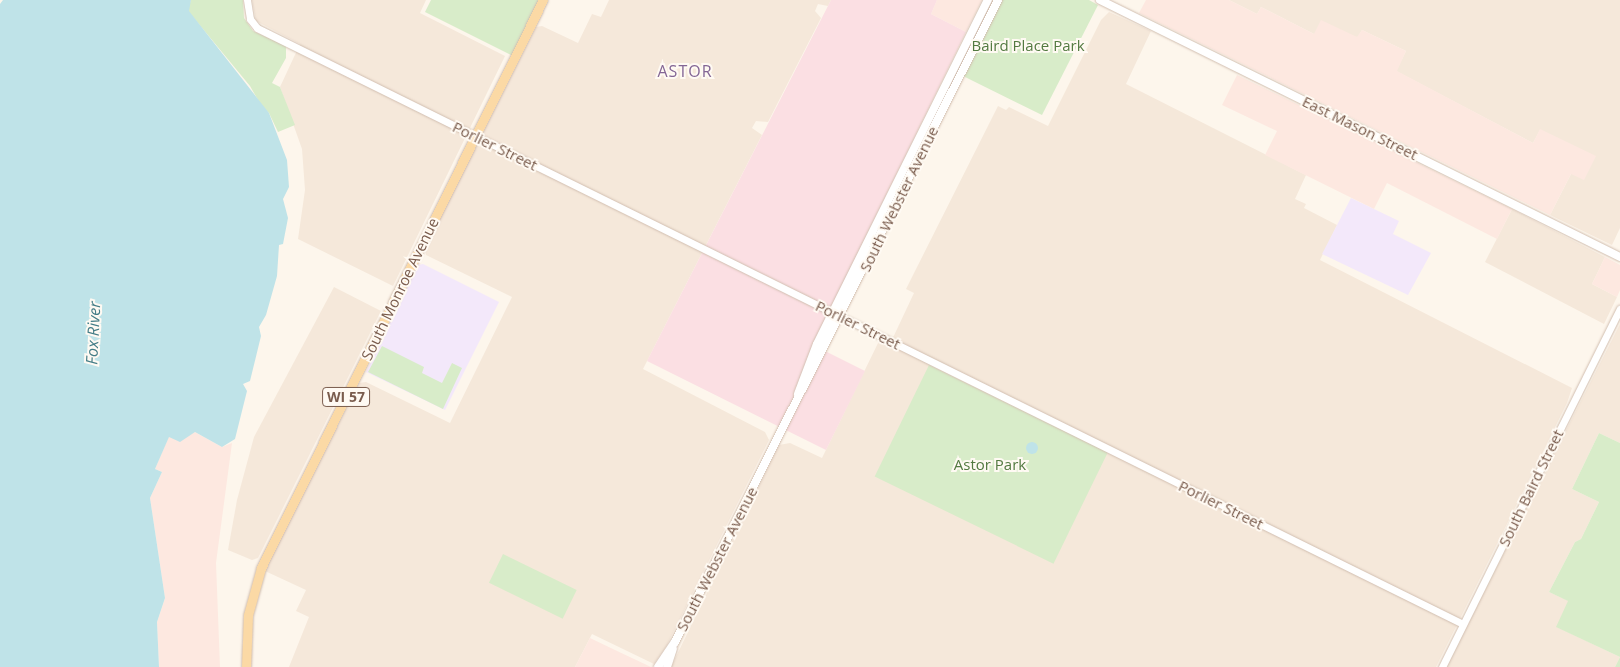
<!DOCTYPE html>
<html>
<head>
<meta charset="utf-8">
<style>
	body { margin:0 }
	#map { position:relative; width:1620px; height:667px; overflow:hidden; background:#fdf6ec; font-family:"Open Sans",sans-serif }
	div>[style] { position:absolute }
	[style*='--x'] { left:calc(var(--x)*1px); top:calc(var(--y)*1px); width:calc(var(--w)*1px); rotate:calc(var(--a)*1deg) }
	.residential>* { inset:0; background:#f5e8da }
	.commercial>* { inset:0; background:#fde8e0 }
	.education>* { inset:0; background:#f3e8fa }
	.medical>* { inset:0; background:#fbdfe3 }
	.green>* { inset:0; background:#d8ecc9; transform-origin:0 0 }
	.water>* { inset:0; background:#bfe3e8 }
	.round { border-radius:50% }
	.roads { filter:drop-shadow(0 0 1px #d1beb0) drop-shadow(0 0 1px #d1beb0) }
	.tertiary>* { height:7px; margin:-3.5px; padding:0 3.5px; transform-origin:3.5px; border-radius:3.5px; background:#fff }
	.secondary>* { height:8px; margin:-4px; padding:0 4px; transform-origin:4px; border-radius:4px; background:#fff }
	.primary>* { height:9px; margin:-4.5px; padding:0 4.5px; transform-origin:4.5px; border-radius:4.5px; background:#fbd9a5 }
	span { translate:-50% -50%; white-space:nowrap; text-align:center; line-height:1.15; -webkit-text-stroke:4px #fffaf3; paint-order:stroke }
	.shield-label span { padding:1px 4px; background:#fffaf3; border:1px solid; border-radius:4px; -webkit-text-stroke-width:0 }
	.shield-label { font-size:14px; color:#7a5c4d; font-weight:700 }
	.park-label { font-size:15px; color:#537a41 }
	.street-label { font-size:15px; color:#7a5c4d }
	.neighbourhood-label { font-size:16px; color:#846695; letter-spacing:1px }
	.water-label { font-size:16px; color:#437c86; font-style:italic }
</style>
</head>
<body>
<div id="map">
	<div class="residential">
		<i style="clip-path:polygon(252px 0,426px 0,420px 13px,505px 56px,393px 286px,298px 239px,305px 190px,302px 149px,280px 87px,300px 44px,256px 21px)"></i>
		<i style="clip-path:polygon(609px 0,831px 0,828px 6px,818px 4px,815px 11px,821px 18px,768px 122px,756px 121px,752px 128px,762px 135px,643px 369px,765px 432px,769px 440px,667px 645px,654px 664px,592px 634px,575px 667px,289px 667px,309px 617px,296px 611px,306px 590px,265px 571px,274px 552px,359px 383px,366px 382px,450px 423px,512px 297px,426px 255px,425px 248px,536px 27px,542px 26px,578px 43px,592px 14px,601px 17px)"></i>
		<i style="clip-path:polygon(1229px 0,1620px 0,1620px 228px,1612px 245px,1550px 215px,1571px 174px,1540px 130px,1533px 143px,1396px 71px,1406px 51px,1362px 30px,1358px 37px,1314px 34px,1261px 7px,1257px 14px)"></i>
		<i style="clip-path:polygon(1109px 12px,1151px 31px,1126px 84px,1306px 175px,1295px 199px,1306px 204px,1304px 208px,1337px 225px,1320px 260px,1572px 388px,1567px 403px,1436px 667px,671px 667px,779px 445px,790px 443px,822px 458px,880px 339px,890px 344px,914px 293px,906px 289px,998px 106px,1006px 110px,1009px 107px,1048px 126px,1101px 20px)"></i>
		<i style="clip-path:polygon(1512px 209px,1605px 257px,1592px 284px,1617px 297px,1604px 324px,1485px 262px)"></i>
		<i style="clip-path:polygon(334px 287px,381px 311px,258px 558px,252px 560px,228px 550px,237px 500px,254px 437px)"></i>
		<i style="clip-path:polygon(1620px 324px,1620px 443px,1599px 433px,1572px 489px,1599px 502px,1581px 539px,1575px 542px,1549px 592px,1569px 601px,1557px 627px,1620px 657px,1615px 667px,1446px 667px)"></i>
	</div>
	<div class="commercial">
		<i style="clip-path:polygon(937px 0,982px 0,966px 32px,931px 14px)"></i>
		<i style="clip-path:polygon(1146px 0,1229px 0,1257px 14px,1261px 7px,1314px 34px,1321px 20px,1357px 37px,1362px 30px,1406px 51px,1397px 71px,1533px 143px,1540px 129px,1596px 156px,1584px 180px,1571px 174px,1550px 215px,1139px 13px)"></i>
		<i style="clip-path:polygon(1237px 75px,1512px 209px,1497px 239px,1387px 183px,1374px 209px,1265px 155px,1277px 131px,1222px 105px)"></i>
		<i style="clip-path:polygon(1605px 257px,1620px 265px,1620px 290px,1617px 297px,1592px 284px)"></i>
		<i style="clip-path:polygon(195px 432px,222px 447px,232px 443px,216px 563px,220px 667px,159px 667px,157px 622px,165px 598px,150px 498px,162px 472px,155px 469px,169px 436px,182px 438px)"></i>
		<i style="clip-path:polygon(590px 638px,615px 650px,651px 667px,575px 667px)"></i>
	</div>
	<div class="education">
		<i style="clip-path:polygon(1351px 198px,1399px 221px,1393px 234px,1431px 253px,1408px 295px,1322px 254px)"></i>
		<i style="clip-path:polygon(423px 264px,499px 302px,445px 410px,366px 372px,418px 265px)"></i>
	</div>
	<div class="medical">
		<i style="clip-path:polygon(831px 0,937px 0,931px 14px,966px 32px,813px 345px,865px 371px,826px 450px,647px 361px)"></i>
	</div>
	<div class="green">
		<i style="clip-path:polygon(179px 0,189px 6px,191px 0,243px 0,244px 18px,253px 31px,286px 46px,286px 58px,272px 83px,280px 87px,295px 125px,278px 132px,269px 113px,262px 107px,250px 86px)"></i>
		<i style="clip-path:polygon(431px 0,543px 0,515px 57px,425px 12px)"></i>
		<i style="clip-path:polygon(1002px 0,1089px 0,1098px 5px,1042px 115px,963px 76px)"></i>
		<i style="clip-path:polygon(382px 346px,424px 367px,422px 373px,442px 383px,452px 363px,462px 368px,443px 409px,368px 372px)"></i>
		<i style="left:929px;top:365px;width:199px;height:124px;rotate:26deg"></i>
		<i style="clip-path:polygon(1599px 433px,1620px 443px,1620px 667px,1615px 667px,1620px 657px,1556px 627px,1568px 601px,1549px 592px,1575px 542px,1581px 539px,1599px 502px,1572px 489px)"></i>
		<i style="left:503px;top:554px;width:82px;height:32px;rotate:26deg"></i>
	</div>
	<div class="water">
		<i style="clip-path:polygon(3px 0,191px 0,189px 11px,269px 113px,287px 160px,289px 187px,283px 199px,288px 218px,283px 244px,279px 245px,277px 276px,266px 315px,259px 327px,261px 336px,250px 381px,243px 384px,247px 391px,235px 439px,222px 447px,195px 432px,180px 442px,169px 437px,155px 469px,162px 472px,150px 498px,165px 598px,157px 622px,159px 667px,0 667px,0 4px)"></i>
		<i class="round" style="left:1026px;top:442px;width:12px;height:12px"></i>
	</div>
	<div class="roads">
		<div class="tertiary">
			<i style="--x:247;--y:0;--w:19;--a:81"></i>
			<i style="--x:250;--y:19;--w:11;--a:52"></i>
			<i style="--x:257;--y:28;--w:1345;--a:26.3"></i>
			<i style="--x:1442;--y:667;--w:400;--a:-63.6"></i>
		</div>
		<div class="secondary">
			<i style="--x:1100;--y:0;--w:580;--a:26.3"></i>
			<i style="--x:798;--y:394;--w:53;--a:-69.2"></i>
			<i style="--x:817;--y:344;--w:384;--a:-63.6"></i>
			<i style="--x:658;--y:667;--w:30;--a:-56"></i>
			<i style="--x:675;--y:642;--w:719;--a:-63.29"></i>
			<i style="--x:667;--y:667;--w:19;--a:-72"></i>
		</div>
		<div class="primary">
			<i style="--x:246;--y:667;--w:52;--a:-87.8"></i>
			<i style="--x:248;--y:615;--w:49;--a:-74.5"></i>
			<i style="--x:261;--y:568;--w:634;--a:-63.6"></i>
		</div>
	</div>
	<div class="shield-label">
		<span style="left:346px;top:397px">WI 57</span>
	</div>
	<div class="park-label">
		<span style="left:1028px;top:46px">Baird Place Park</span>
		<span style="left:990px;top:465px">Astor Park</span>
	</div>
	<div class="street-label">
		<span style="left:1360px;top:128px;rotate:26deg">East Mason Street</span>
		<span style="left:495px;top:146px;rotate:26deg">Porlier Street</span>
		<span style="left:899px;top:199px;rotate:-64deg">South Webster Avenue</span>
		<span style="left:400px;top:289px;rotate:-64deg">South Monroe Avenue</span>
		<span style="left:858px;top:325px;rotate:26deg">Porlier Street</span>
		<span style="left:1531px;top:488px;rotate:-64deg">South Baird Street</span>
		<span style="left:1221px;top:505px;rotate:26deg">Porlier Street</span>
		<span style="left:717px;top:559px;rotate:-63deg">South Webster Avenue</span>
	</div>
	<div class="neighbourhood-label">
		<span style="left:685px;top:71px">ASTOR</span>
	</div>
	<div class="water-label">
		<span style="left:93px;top:333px;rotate:-87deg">Fox River</span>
	</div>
</div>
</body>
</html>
